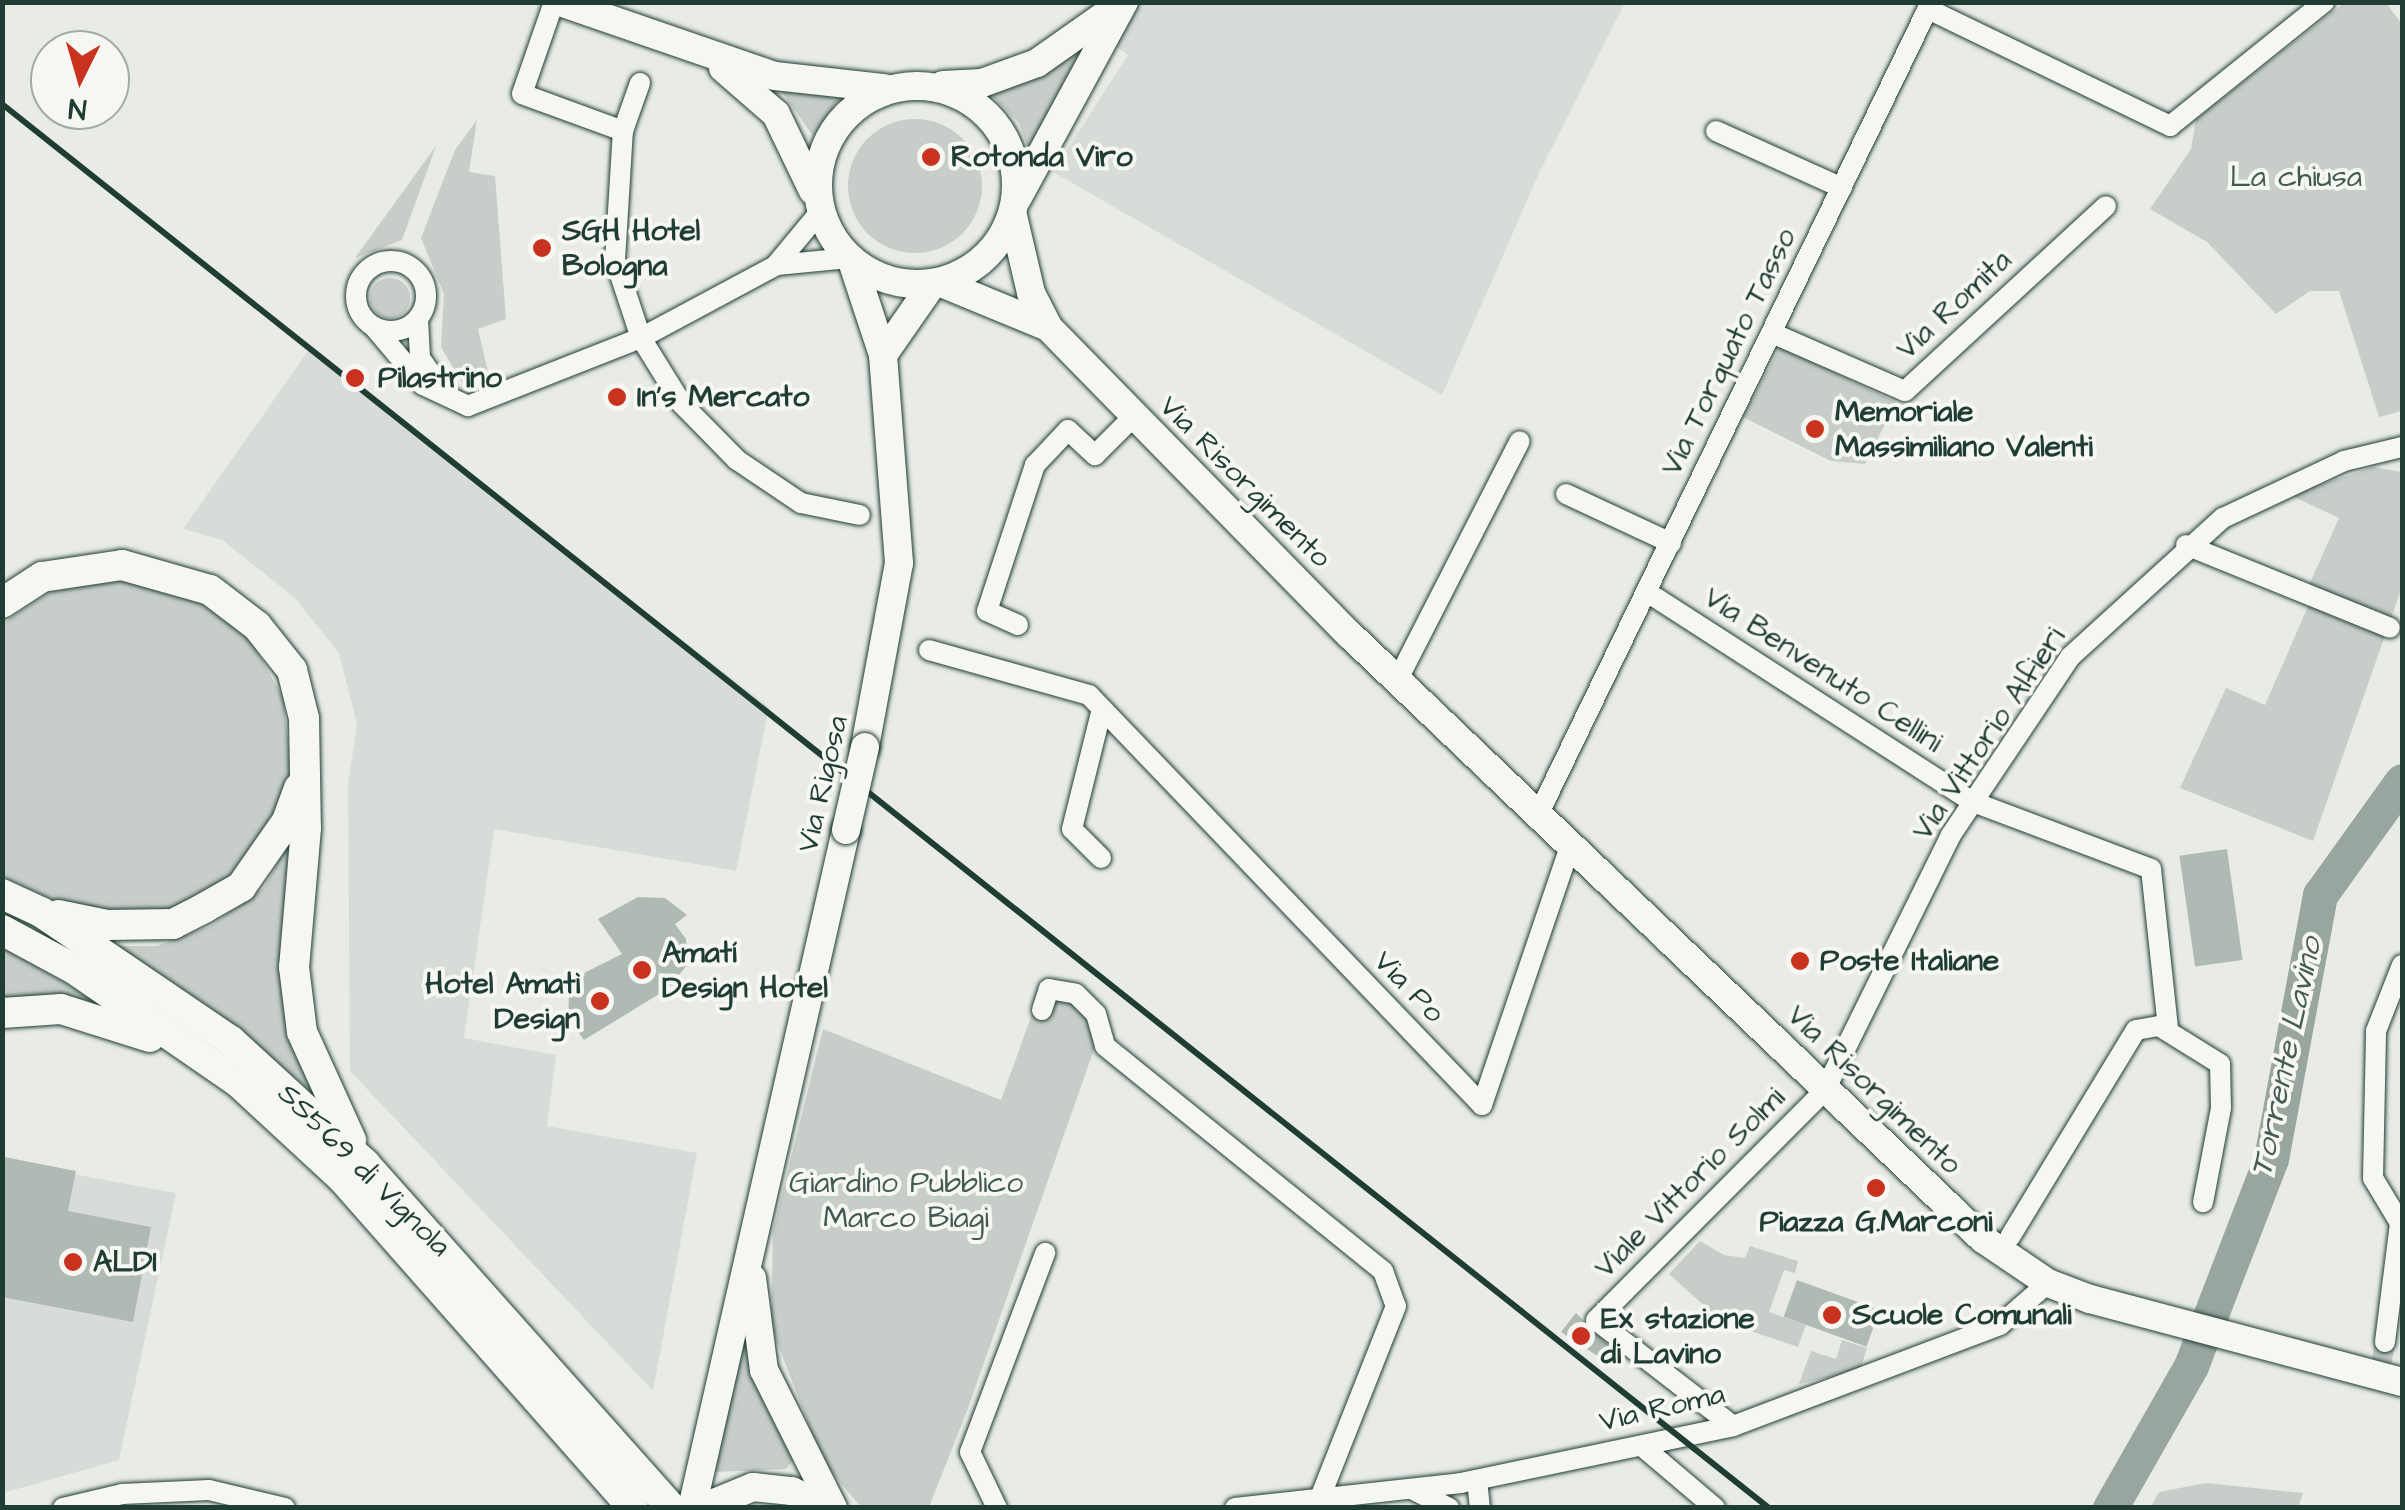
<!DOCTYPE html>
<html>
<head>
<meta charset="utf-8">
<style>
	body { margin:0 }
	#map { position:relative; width:2405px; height:1510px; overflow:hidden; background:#e9ebe7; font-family:"Architects Daughter",sans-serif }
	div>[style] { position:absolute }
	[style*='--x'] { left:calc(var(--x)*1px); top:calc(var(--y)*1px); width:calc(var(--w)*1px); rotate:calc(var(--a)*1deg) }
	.built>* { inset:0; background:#d8dcd8 }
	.green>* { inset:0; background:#c7cec9 }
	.round { border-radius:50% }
	.river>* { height:35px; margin:-17.5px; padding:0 17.5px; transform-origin:17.5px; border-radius:17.5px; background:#99a6a0 }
	.building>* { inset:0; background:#b0bab5; transform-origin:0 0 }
	.minor-tunnel>* { height:20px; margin-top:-10px; transform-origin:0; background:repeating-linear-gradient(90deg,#c1c8c3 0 20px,transparent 0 30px) }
	.roads { filter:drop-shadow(0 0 2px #1f3d34) drop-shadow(0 0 2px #1f3d34) }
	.minor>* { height:20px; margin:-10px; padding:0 10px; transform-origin:10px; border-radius:10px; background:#f6f6f2 }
	.minor>.ring { margin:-10px; padding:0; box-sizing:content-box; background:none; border:20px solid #f6f6f2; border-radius:50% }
	.major>* { height:28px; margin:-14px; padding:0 14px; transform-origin:14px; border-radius:14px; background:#f6f6f2 }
	.major>.ring { margin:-14px; padding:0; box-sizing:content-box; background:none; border:28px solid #f6f6f2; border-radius:50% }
	.highway>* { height:30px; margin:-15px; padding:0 15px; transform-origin:15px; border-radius:15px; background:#f6f6f2 }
	.rail>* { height:6px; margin:-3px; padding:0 3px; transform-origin:3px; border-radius:3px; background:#1f3d34 }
	.bridges { filter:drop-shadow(0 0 2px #1f3d34) drop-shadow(0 0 2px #1f3d34) }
	.major-bridge>* { height:28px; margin:-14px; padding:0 14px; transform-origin:14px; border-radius:14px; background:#f6f6f2 }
	.dots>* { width:28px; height:28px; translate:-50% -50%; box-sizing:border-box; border:5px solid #f6f6f2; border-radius:50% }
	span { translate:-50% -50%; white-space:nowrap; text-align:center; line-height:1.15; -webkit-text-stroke:8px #f6f6f2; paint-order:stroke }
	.poi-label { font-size:30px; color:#1f3d34; font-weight:700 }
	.left { translate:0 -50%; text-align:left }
	.right { translate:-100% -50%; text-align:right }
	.park-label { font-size:30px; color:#415a52 }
	.street-label { font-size:30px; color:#1f3d34 }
	.water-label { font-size:32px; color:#445c54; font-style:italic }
	.frame { position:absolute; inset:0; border:5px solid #1f3d34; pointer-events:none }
	.north { position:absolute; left:30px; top:30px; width:100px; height:100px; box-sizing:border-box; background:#f6f6f2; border:2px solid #a0aca6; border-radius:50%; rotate:185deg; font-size:28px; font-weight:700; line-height:40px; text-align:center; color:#1f3d34 }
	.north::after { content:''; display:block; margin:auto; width:35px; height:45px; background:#c8321e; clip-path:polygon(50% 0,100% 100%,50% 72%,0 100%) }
</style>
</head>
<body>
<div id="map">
	<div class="built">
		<i style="clip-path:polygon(1091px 3px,1625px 3px,1540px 171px,1442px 395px,1053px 172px,1128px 55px,1078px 18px)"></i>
		<i style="clip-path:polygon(308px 351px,769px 707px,736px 871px,494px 829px,464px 1038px,556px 1055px,547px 1126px,697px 1153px,653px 1391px,350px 1071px,348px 784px,357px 724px,339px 653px,295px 598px,222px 540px,183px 529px)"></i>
		<i style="clip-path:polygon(2px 1161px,176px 1193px,119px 1460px,3px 1493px)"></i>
	</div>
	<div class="green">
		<i style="clip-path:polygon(2344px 3px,2386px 3px,2402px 24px,2402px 411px,2379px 417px,2339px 291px,2310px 291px,2276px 314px,2207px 242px,2150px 209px,2191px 149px,2196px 119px)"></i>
		<i style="clip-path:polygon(1094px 42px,1029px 150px,1019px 123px,987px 91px,1046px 72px)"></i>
		<i style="clip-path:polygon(780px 89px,825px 96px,841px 97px,813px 136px)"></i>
		<i class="round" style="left:848px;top:119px;width:134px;height:134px"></i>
		<i style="clip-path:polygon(477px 120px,469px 172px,495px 176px,506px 319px,478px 329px,489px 376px,463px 384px,441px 347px,444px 294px,421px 238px,455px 150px)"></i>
		<i style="clip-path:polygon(436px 146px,402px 240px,355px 258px)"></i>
		<i class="round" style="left:370px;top:278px;width:40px;height:40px"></i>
		<i style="clip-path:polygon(1780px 347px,1896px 402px,1865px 464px,1831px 461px,1743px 417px)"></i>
		<i style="clip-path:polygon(2373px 467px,2402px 472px,2402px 587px,2313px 841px,2180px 788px,2226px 688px,2265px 705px,2312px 597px,2305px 594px,2339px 518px,2290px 495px)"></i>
		<i style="clip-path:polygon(121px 579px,191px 597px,248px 636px,283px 697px,291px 768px,277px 822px,231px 879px,180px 910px,123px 916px,71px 908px,3px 877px,3px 623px,51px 592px)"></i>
		<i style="clip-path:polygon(296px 829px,320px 1097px,114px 946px,157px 946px,209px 927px,264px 888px)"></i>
		<i style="clip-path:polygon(3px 947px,101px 1004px,3px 1002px)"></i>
		<i style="clip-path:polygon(1063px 996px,1083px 1010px,1098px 1038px,967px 1411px,929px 1507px,861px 1507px,823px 1462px,771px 1326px,773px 1231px,823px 1029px,1001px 1100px,1036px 1003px)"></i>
		<i style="clip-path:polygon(1700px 1241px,1724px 1255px,1745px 1258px,1750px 1246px,1798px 1261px,1795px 1273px,1784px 1270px,1769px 1312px,1806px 1325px,1798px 1347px,1721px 1321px,1669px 1274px)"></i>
		<i style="clip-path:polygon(1842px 1340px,1867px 1348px,1860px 1370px,1799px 1384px,1811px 1351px,1836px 1359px)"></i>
		<i style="clip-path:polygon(739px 1341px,748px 1344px,793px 1460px,786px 1469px,713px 1472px)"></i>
		<i style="clip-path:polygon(2206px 1483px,2303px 1493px,2298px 1507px,2151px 1507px,2159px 1492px)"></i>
	</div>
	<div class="river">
		<i style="--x:2110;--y:1508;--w:163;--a:-60.3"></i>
		<i style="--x:2191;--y:1366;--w:222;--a:-68.9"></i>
		<i style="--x:2271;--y:1159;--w:269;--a:-79.5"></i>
		<i style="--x:2320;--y:895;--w:140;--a:-54.3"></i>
	</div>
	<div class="building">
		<i style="left:2227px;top:849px;width:112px;height:48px;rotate:82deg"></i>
		<i style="clip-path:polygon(638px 897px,665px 898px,687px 915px,675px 924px,686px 939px,687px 965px,669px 988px,584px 1040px,568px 1018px,569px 995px,582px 974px,622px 954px,598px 919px)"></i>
		<i style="clip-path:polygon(4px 1157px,76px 1171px,68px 1211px,151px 1227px,133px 1322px,2px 1297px)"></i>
		<i style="left:1797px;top:1280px;width:88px;height:39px;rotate:20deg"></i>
		<i style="clip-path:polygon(1576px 1313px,1613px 1350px,1605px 1361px,1561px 1332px)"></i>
	</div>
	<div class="minor-tunnel">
		<i style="--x:2381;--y:1365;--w:23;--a:-80"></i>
	</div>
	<div class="roads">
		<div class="minor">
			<i style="--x:554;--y:2;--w:97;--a:109.2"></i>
			<i style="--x:522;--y:94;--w:108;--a:20.1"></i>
			<i style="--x:1928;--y:9;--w:269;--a:25.8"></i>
			<i style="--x:2170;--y:126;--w:198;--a:-38.8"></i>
			<i style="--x:1716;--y:131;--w:138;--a:24.3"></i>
			<i style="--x:820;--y:212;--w:70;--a:129.8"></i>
			<i style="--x:775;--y:266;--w:152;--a:151.8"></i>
			<i style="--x:641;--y:338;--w:78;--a:58.2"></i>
			<i style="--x:682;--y:404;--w:78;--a:45.5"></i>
			<i style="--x:737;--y:460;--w:77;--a:33.9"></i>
			<i style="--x:801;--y:503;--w:60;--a:11.5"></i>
			<i class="ring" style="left:356px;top:261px;width:50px;height:50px"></i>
			<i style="--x:777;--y:265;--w:72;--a:-5.6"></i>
			<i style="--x:418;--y:319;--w:39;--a:87"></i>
			<i style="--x:420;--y:358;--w:39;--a:55"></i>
			<i style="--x:374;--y:327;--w:76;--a:49.8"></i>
			<i style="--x:423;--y:385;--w:50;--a:25"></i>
			<i style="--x:468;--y:406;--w:186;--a:-21.5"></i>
			<i style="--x:641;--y:338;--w:82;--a:-108.4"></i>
			<i style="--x:615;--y:260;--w:129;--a:-86.5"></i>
			<i style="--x:623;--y:131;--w:51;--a:-70.5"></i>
			<i style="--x:1772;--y:333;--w:145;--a:23.6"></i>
			<i style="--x:1905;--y:391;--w:273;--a:-42.6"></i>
			<i style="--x:1566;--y:494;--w:116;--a:25"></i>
			<i style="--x:2186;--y:545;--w:220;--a:22.1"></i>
			<i style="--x:1647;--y:592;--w:388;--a:32.8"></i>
			<i style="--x:1973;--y:802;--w:190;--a:20.6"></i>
			<i style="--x:2151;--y:869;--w:160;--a:83.9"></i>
			<i style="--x:1018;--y:625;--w:34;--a:-156"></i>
			<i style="--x:987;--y:611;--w:154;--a:-71.8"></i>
			<i style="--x:1035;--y:465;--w:48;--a:-46.7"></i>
			<i style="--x:1068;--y:430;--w:37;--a:43"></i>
			<i style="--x:1095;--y:455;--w:55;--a:-45"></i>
			<i style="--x:929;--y:650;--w:166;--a:15.7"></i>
			<i style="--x:1089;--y:695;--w:568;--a:46.21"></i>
			<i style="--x:1482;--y:1105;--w:277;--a:-71.2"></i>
			<i style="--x:1398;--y:679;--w:267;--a:-62.9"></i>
			<i style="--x:1539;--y:813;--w:901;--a:-64.2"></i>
			<i style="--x:1101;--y:858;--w:41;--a:-135"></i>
			<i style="--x:1072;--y:829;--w:124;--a:-76"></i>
			<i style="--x:1042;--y:1010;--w:22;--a:-72"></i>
			<i style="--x:1049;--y:989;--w:27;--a:10"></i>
			<i style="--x:1076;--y:994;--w:28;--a:45"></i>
			<i style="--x:1096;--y:1014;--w:33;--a:74"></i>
			<i style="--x:1105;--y:1046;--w:358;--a:39"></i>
			<i style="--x:1383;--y:1271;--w:37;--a:70"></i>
			<i style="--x:1396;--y:1306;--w:206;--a:111.6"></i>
			<i style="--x:2010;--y:1237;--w:242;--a:-58.7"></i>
			<i style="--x:2136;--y:1030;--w:23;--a:-10"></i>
			<i style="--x:2159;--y:1026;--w:72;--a:31.9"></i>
			<i style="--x:2220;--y:1064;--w:44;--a:88.7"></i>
			<i style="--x:2221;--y:1108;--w:96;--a:100.8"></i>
			<i style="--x:2385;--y:1342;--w:120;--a:-82.8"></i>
			<i style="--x:2400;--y:1223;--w:52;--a:-121"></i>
			<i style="--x:2373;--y:1178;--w:147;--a:-88.8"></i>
			<i style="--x:2376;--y:1031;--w:71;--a:-68.5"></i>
			<i style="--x:1733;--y:1426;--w:173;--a:-142.3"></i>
			<i style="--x:1596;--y:1320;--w:325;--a:-45.1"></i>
			<i style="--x:1825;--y:1090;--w:284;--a:-63.7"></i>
			<i style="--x:1951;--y:835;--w:214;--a:-56.2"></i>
			<i style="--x:2070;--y:657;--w:207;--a:-42.3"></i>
			<i style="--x:2223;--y:518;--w:134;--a:-25.2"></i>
			<i style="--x:2344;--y:461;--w:60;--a:-13.6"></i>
			<i style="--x:1642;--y:1446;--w:96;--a:40.3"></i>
			<i style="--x:1477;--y:1480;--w:28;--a:84"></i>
			<i style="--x:1412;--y:1489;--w:42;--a:27.2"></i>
			<i style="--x:63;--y:1508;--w:61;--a:-13.3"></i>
			<i style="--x:122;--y:1494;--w:87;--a:-2.6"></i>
			<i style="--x:209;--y:1490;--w:78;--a:13.3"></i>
			<i style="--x:997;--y:1508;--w:62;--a:-115.7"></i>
			<i style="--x:970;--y:1452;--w:213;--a:-69.3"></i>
			<i style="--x:1235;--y:1508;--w:227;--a:-6.3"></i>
			<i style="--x:1461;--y:1483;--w:278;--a:-11.8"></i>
			<i style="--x:1733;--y:1426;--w:285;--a:-20.7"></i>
			<i style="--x:2000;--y:1325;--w:64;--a:-41.2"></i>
		</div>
		<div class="major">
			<i style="--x:560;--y:2;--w:227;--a:19"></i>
			<i style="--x:775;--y:76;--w:110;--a:6.3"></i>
			<i style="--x:723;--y:68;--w:70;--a:41"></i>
			<i style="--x:776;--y:114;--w:85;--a:64.3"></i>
			<i style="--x:943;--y:85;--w:39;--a:-3"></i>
			<i style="--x:982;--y:83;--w:59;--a:-20"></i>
			<i style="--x:1037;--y:63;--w:99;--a:-35.1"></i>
			<i class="ring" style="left:818px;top:86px;width:170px;height:170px"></i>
			<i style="--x:1017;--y:199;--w:224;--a:-61.5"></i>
			<i style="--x:1013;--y:216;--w:79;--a:76.8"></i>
			<i style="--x:1031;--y:293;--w:38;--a:63"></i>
			<i style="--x:1048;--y:327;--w:431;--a:45.6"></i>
			<i style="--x:1350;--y:635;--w:875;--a:43.66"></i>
			<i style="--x:1983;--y:1239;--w:78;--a:34.1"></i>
			<i style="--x:2048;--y:1283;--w:45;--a:20.9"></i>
			<i style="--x:2090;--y:1299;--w:323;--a:14.9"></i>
			<i style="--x:852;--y:261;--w:99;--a:71.7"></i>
			<i style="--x:883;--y:355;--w:209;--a:85.6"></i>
			<i style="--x:899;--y:563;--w:187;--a:100.5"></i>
			<i style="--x:939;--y:282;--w:118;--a:22.4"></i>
			<i style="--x:883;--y:355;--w:88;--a:-55.2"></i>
			<i style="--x:752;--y:1278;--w:93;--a:82.6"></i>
			<i style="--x:764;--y:1370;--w:154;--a:63.4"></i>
			<i style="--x:692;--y:1508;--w:695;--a:-77.2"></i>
			<i style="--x:702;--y:1508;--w:55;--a:-22.4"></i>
			<i style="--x:753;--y:1487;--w:39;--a:6"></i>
			<i style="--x:792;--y:1491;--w:37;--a:27"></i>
		</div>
		<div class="highway">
			<i style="--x:2;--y:603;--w:48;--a:-33"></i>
			<i style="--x:42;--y:577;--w:81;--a:-8.5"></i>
			<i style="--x:122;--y:565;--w:91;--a:15.9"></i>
			<i style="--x:210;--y:590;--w:59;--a:37.5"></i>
			<i style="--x:257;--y:626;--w:56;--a:51.5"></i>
			<i style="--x:292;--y:670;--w:49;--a:76"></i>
			<i style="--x:304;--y:718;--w:110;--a:89"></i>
			<i style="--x:306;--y:828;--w:140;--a:94.9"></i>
			<i style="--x:294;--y:967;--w:65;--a:83"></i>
			<i style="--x:302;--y:1032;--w:119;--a:65.6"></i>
			<i style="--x:2;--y:894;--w:43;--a:24.8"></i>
			<i style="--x:41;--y:912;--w:230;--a:34.2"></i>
			<i style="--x:231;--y:1041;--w:182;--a:42.5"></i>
			<i style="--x:365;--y:1164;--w:460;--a:48.3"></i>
			<i style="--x:58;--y:915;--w:50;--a:11.5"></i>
			<i style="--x:107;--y:925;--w:66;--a:-0.9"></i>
			<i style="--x:173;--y:924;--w:35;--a:-27"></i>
			<i style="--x:204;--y:908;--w:43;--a:-29.6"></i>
			<i style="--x:241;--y:887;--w:80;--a:-55.1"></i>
			<i style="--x:287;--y:821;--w:35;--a:-70"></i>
			<i style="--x:2;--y:930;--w:82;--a:28.4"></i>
			<i style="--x:74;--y:969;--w:199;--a:34.6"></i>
			<i style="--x:238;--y:1082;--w:143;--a:42.7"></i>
			<i style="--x:343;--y:1179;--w:439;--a:48.6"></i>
			<i style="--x:2;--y:1013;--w:59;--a:-3.9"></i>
			<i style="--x:61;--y:1009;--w:93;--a:17.5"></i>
		</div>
	</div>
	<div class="rail">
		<i style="--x:2;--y:104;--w:2257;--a:38.47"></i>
	</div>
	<div class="bridges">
		<div class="major-bridge">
			<i style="--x:846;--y:830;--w:85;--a:-77.1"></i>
		</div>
	</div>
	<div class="dots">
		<i style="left:931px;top:157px;background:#c8321e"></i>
		<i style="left:542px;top:248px;background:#c8321e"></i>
		<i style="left:355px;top:378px;background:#c8321e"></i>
		<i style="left:617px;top:397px;background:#c8321e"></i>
		<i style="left:1815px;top:429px;background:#c8321e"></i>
		<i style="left:1800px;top:961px;background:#c8321e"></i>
		<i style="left:642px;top:970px;background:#c8321e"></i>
		<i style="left:600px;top:1001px;background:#c8321e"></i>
		<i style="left:1876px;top:1188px;background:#c8321e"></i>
		<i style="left:73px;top:1262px;background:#c8321e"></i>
		<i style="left:1832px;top:1315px;background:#c8321e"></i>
		<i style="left:1581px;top:1336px;background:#c8321e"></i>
	</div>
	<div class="poi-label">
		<span class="left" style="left:951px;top:157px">Rotonda Viro</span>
		<span class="left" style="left:562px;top:248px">SGH Hotel<br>Bologna</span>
		<span class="left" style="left:378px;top:378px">Pilastrino</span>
		<span class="left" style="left:637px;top:397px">In's Mercato</span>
		<span class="left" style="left:1835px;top:429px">Memoriale<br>Massimiliano Valenti</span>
		<span class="left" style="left:662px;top:970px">Amatí<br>Design Hotel</span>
		<span class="left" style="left:1820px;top:961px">Poste Italiane</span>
		<span class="right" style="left:580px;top:1001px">Hotel Amatì<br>Design</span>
		<span style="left:1876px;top:1222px">Piazza G.Marconi</span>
		<span class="left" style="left:93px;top:1262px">ALDI</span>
		<span class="left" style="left:1852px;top:1315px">Scuole Comunali</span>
		<span class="left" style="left:1601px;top:1336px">Ex stazione<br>di Lavino</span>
	</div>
	<div class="park-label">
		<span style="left:2296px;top:177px">La chiusa</span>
		<span style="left:906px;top:1200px">Giardino Pubblico<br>Marco Biagi</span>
	</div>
	<div class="street-label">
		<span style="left:1954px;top:305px;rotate:-43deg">Via Romita</span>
		<span style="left:1729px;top:352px;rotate:-64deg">Via Torquato Tasso</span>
		<span style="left:1245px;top:482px;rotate:45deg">Via Risorgimento</span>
		<span style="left:1823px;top:670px;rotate:33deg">Via Benvenuto Cellini</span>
		<span style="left:1989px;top:734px;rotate:-56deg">Via Vittorio Alfieri</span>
		<span style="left:823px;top:784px;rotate:-77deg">Via Rigosa</span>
		<span style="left:1409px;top:987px;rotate:46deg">Via Po</span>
		<span style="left:1874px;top:1090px;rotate:44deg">Via Risorgimento</span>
		<span style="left:364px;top:1170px;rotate:45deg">SS569 di Vignola</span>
		<span style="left:1690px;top:1183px;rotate:-45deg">Viale Vittorio Solmi</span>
		<span style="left:1662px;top:1408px;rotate:-13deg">Via Roma</span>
	</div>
	<div class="water-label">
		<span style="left:2287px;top:1057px;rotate:-78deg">Torrente Lavino</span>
	</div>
	<div class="frame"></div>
	<div class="north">N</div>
</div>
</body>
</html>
